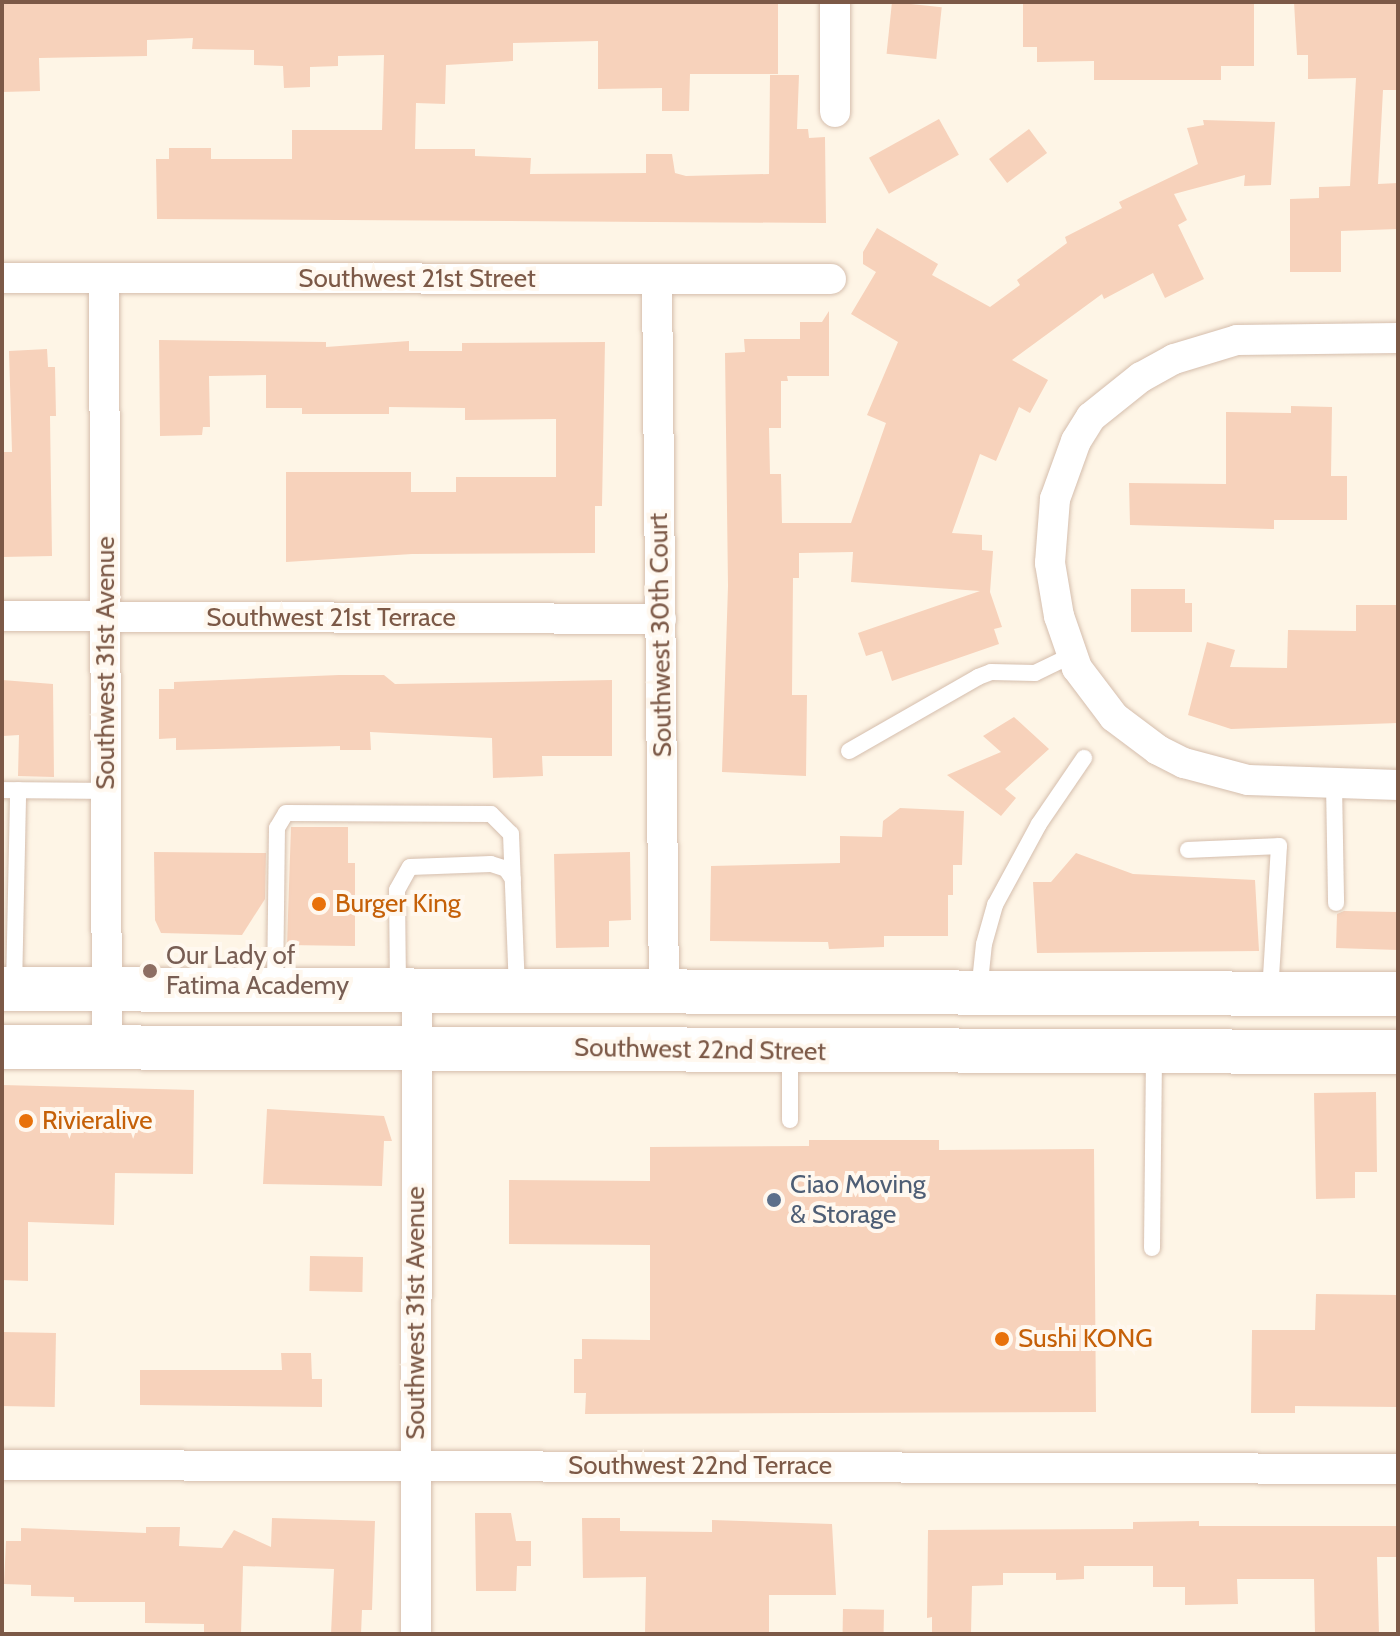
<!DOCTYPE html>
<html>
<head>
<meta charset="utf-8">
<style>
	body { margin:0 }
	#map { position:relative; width:1400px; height:1636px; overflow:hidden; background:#fef5e6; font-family:Cabin,sans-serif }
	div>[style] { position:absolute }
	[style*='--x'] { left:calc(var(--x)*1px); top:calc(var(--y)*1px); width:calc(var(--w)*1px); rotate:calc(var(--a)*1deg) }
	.building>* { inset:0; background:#f7d2bb; transform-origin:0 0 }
	.roads { filter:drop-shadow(0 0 2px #d5bead) drop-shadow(0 0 2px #d5bead) }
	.lane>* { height:16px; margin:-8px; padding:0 8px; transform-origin:8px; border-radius:8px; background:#fff }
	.street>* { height:30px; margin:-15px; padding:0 15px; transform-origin:15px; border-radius:15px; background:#fff }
	.secondary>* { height:44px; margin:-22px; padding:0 22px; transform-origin:22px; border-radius:22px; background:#fff }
	.dots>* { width:22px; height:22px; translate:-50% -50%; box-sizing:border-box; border:4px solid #fff8ef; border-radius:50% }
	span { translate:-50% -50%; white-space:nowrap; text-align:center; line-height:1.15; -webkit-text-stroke:8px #fff8ef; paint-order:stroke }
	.street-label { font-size:26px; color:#7c5947 }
	.food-label { font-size:26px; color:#c56008 }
	.left { translate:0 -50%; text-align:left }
	.education-label { font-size:26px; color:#785e54 }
	.service-label { font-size:26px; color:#4e5e75 }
	.frame { position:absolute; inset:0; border:4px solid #7c5947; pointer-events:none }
</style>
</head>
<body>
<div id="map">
	<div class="building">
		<i style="clip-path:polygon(778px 2px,778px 74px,690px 74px,689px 111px,662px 111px,662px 88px,598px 89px,598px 41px,513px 43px,513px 61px,446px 65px,445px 104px,416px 103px,415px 149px,475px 149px,475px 156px,531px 158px,530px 174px,646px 173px,646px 154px,672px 154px,675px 173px,686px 176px,769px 174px,770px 75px,799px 75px,797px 129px,808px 129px,809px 138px,825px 137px,826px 223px,157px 219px,156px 159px,169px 159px,169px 148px,211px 148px,211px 159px,292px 159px,292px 130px,382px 130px,384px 55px,338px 56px,338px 66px,310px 67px,310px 87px,284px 88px,283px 66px,254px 65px,254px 50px,192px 49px,193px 38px,147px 40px,147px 56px,39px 58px,40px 91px,2px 92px,2px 3px)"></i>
		<i style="left:892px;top:2px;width:50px;height:52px;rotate:6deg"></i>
		<i style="clip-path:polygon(1023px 2px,1254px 2px,1254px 66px,1221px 66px,1221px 80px,1094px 80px,1094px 61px,1037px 62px,1037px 47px,1023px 47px)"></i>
		<i style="clip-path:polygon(1294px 2px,1398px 2px,1398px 90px,1383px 90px,1378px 184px,1398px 183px,1398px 229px,1341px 231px,1341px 272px,1290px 272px,1290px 199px,1319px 198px,1319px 187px,1350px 186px,1356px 78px,1308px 79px,1308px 55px,1297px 55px)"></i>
		<i style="left:939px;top:119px;width:41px;height:80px;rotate:61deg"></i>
		<i style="clip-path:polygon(1203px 120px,1275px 122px,1271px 185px,1244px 186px,1245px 175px,1174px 194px,1187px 220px,1178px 225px,1204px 279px,1165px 298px,1153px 273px,1104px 299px,1102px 294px,1012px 360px,1048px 380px,1030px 413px,1019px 407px,996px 461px,980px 454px,952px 533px,982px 535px,982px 550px,993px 551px,990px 592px,1002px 627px,994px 629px,999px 644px,892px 681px,882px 651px,866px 656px,858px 633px,980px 591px,851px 582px,853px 552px,799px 553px,799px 578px,793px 578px,792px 695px,807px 695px,806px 776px,722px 772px,728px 586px,725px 353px,745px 352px,744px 339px,800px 339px,800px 322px,822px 322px,829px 311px,829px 376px,787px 376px,788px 381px,781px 381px,781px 428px,769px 428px,770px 474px,781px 474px,782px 523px,851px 523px,886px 423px,867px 415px,898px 342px,851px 314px,876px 272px,863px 264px,863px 252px,877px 228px,938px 264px,932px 275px,990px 307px,1020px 285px,1017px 280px,1067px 243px,1065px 237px,1122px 208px,1119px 202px,1198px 164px,1187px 128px,1204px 125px)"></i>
		<i style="left:1029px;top:129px;width:30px;height:50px;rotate:53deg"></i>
		<i style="clip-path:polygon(159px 340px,326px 342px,326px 347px,409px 341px,409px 351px,462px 351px,462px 343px,605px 342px,602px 506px,595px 506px,595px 553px,412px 554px,286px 562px,286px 472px,411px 472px,411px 492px,456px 492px,456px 477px,556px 477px,556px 419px,465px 420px,465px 408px,389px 407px,389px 414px,302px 414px,302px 408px,266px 408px,266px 375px,209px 376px,210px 427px,203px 427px,202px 435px,160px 436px)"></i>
		<i style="clip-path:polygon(47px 349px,48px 367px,55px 367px,56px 416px,50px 416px,52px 556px,2px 557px,2px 452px,12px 452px,9px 351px)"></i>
		<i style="clip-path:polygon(1291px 406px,1332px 407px,1331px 476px,1347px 476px,1347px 520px,1274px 520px,1274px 529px,1130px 525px,1129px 483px,1226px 484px,1226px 412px,1291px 413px)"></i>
		<i style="clip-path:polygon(1131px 589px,1185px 589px,1185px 603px,1192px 603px,1192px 632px,1131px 632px)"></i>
		<i style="clip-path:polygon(1356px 605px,1398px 605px,1398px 723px,1231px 729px,1188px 715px,1207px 642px,1235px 650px,1230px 667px,1287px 668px,1288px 630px,1356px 631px)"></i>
		<i style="clip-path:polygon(339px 675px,384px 675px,395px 684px,612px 680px,612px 756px,542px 756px,543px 776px,493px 778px,492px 738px,370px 732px,371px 750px,340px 750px,340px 746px,176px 750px,176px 738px,159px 739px,159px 689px,174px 689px,174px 682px)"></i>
		<i style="clip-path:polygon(2px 680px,53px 684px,54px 777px,18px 776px,19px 735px,3px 736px)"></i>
		<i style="clip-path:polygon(1014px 717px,1049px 749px,1005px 789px,1016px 798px,1001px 816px,947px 775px,1001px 752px,983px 736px)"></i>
		<i style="clip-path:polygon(900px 808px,964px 811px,962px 865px,953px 865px,953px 895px,948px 895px,948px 936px,884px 936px,884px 947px,829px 949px,828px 942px,710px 941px,711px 866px,840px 863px,840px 836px,882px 837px,883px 821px)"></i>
		<i style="clip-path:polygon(291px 827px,348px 827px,348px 863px,355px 863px,355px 946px,287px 945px)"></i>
		<i style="clip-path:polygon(154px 852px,266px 853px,265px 899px,242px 935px,161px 933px,155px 920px)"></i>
		<i style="clip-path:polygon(630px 852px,631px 920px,609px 921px,609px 947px,556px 948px,554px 854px)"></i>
		<i style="clip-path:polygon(1076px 853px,1133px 874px,1255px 880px,1259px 951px,1037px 953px,1033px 882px,1051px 882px)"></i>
		<i style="clip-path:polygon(1344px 911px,1398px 912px,1398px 950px,1336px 948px,1337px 914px)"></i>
		<i style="clip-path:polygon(2px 1085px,194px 1090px,193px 1174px,115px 1173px,114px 1225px,28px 1222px,28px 1281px,2px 1280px)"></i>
		<i style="clip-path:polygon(1376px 1092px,1377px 1172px,1355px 1172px,1355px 1198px,1316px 1199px,1314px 1093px)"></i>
		<i style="clip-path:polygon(267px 1109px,384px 1116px,392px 1141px,384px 1141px,382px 1186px,263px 1184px)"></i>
		<i style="clip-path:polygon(809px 1140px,939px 1140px,939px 1150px,1094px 1149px,1096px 1412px,585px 1414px,586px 1393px,574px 1393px,574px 1359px,582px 1359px,582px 1339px,650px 1340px,650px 1245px,509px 1244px,509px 1180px,650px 1181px,650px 1147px,809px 1146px)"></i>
		<i style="left:310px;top:1256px;width:53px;height:35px;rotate:1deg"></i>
		<i style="clip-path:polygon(1316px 1294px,1398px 1295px,1398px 1407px,1295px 1406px,1295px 1413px,1251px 1413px,1252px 1330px,1315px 1330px)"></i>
		<i style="left:2px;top:1332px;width:54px;height:74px;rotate:1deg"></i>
		<i style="clip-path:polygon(281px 1353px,311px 1353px,312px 1379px,322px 1379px,322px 1407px,140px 1405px,140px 1370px,282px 1370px)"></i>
		<i style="clip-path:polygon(475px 1513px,511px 1513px,516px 1541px,531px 1541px,531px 1566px,517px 1566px,516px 1591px,476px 1591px)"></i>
		<i style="clip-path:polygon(272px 1518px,375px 1521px,372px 1610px,362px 1610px,361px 1634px,331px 1634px,334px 1569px,243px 1566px,241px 1634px,204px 1634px,204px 1624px,145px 1623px,145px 1602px,74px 1602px,74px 1597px,31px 1596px,31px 1585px,4px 1584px,6px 1541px,21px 1541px,21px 1528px,146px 1533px,146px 1527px,180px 1527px,179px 1546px,222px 1548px,234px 1530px,271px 1547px)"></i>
		<i style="clip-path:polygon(582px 1518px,620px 1518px,620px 1531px,712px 1532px,712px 1520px,832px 1524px,836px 1595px,769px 1595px,769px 1634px,645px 1634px,646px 1577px,583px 1578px)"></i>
		<i style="clip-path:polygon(1199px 1521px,1199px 1526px,1398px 1526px,1398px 1557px,1377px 1557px,1379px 1634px,1315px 1634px,1314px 1579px,1237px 1579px,1238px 1604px,1185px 1605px,1185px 1587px,1153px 1587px,1153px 1566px,1084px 1566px,1084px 1579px,1056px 1580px,1056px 1573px,1003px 1573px,1003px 1585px,972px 1586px,971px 1634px,932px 1634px,932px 1617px,927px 1618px,928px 1530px,1133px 1529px,1133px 1522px)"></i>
		<i style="left:843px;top:1609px;width:41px;height:25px;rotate:1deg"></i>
	</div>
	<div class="roads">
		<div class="lane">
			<i style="--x:849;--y:751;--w:149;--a:-29.8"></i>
			<i style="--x:978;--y:677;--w:14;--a:-21"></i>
			<i style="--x:991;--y:672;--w:44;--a:1.3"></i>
			<i style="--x:1035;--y:673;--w:41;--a:-25.9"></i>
			<i style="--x:1334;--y:784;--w:119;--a:89"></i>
			<i style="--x:2;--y:790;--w:105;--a:0.5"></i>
			<i style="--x:1188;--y:850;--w:91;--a:-2.5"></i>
			<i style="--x:1279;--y:846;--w:146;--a:93.5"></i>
			<i style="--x:398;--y:987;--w:97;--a:-90.6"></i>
			<i style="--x:397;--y:890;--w:26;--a:-61"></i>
			<i style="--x:410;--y:867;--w:81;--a:-2.1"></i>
			<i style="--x:491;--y:864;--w:16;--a:18"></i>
			<i style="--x:506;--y:869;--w:12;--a:55"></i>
			<i style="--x:14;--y:989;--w:199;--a:-88.8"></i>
			<i style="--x:275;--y:990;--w:162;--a:-89.3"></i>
			<i style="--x:277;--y:828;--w:17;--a:-59"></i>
			<i style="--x:286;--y:813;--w:205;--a:0.3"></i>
			<i style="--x:491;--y:814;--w:28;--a:45"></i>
			<i style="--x:511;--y:834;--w:155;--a:87.8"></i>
			<i style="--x:979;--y:992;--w:48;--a:-84.1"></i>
			<i style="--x:984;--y:944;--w:41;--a:-74.2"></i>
			<i style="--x:995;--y:905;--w:92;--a:-61.5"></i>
			<i style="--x:1039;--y:824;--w:80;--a:-55.7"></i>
			<i style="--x:790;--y:1120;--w:67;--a:-90"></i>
			<i style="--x:1152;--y:1248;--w:195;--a:-89.4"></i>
		</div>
		<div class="street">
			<i style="--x:835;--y:2;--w:110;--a:90"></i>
			<i style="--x:2;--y:278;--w:829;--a:0.07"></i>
			<i style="--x:104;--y:278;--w:769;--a:89.78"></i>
			<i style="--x:657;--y:279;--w:712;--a:89.44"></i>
			<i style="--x:1398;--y:338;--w:161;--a:179.3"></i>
			<i style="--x:1237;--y:340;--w:66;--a:163.2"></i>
			<i style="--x:1174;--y:359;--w:38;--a:151"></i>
			<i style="--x:1141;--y:377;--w:64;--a:141.3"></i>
			<i style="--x:1091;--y:417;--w:28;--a:122"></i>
			<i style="--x:1076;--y:441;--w:62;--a:109.9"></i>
			<i style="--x:1055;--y:499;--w:64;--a:94.5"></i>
			<i style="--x:1050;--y:563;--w:54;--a:80.4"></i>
			<i style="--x:1059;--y:616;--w:55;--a:70.9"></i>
			<i style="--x:1077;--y:668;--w:61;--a:52.9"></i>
			<i style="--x:1114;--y:717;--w:55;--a:36.9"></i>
			<i style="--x:1158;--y:750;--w:29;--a:27"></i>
			<i style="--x:1184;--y:763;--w:66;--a:14.9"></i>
			<i style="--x:1248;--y:780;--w:150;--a:1.9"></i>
			<i style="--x:2;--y:616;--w:659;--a:0.26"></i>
			<i style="--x:2;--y:1465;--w:1396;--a:0.16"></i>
			<i style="--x:416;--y:1634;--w:642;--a:-89.91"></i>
		</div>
		<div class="secondary">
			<i style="--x:2;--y:989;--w:1396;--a:0.21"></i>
			<i style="--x:2;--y:1047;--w:1396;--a:0.21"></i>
		</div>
	</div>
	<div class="dots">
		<i style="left:319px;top:904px;background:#e8710a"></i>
		<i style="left:150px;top:971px;background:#8d6e63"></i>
		<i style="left:26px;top:1121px;background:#e8710a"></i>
		<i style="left:774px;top:1200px;background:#5c6f8a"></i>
		<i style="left:1002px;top:1339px;background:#e8710a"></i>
	</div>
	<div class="street-label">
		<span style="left:417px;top:279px">Southwest 21st Street</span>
		<span style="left:331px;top:618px">Southwest 21st Terrace</span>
		<span style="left:661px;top:635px;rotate:-91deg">Southwest 30th Court</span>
		<span style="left:106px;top:663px;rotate:-90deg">Southwest 31st Avenue</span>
		<span style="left:700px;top:1050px;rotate:1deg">Southwest 22nd Street</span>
		<span style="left:416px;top:1313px;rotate:-90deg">Southwest 31st Avenue</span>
		<span style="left:700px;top:1466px">Southwest 22nd Terrace</span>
	</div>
	<div class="food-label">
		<span class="left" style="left:335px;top:904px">Burger King</span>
		<span class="left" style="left:42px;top:1121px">Rivieralive</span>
		<span class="left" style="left:1018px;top:1339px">Sushi KONG</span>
	</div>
	<div class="education-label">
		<span class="left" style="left:166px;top:971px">Our Lady of<br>Fatima Academy</span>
	</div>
	<div class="service-label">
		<span class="left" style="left:790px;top:1200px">Ciao Moving<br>&amp; Storage</span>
	</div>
	<div class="frame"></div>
</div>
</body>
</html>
